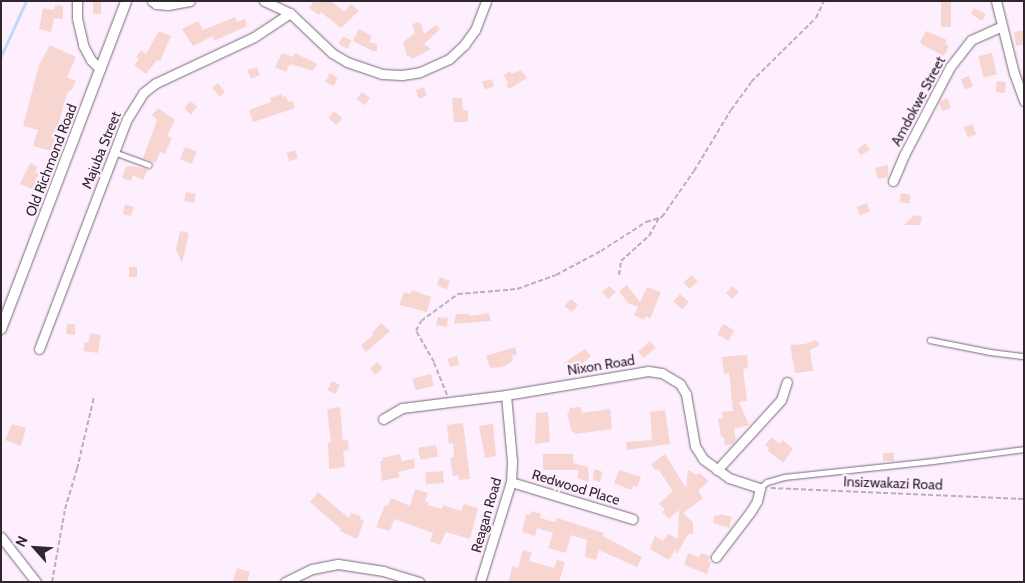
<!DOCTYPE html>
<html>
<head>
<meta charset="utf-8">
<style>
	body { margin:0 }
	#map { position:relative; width:1025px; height:583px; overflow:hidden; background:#fdeffd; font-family:Cabin,sans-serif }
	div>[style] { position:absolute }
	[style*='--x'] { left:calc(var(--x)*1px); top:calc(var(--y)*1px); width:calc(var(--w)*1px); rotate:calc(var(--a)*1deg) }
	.stream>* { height:3px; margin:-1.5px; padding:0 1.5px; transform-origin:1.5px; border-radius:1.5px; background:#bcdaf9 }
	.building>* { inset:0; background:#f7d6d1; transform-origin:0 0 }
	.path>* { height:2px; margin-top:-1px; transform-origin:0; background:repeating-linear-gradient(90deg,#bcafbb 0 5px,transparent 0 7.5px) }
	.roads { filter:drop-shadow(0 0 1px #7a677a) drop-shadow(0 0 1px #7a677a) }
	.service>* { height:4.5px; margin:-2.25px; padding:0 2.25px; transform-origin:2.25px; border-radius:2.25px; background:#fff }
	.minor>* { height:9px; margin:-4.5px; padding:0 4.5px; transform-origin:4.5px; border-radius:4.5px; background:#fff }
	.tertiary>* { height:10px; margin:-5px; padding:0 5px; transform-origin:5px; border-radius:5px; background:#fff }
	span { translate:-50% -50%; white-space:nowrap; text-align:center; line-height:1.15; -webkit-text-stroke:4.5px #fdeffd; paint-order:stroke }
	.street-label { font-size:14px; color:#2f262e }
	.frame { position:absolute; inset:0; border:2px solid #2f262e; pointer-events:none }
	.north { position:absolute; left:10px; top:523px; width:50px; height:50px; -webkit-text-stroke:4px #fdeffd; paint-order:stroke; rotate:296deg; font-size:14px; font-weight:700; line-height:20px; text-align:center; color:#2f262e }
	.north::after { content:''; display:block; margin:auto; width:18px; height:22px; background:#2f262e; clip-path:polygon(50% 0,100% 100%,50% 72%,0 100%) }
</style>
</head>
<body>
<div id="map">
	<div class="stream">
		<i style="--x:1;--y:56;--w:60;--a:-65.6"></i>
	</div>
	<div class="building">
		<i style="left:93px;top:1px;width:8px;height:13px"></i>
		<i style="clip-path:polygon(314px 1px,331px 1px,344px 12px,351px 4px,359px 11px,341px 28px,321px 12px,319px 15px,309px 8px)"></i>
		<i style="left:941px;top:1px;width:10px;height:26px"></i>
		<i style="clip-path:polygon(55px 5px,63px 6px,63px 19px,54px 18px,51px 32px,39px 29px,43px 8px,54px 10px)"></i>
		<i style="clip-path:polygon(974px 8px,986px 14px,982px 21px,971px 14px)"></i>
		<i style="clip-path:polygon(235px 17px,237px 22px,245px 19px,247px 26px,214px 41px,213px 36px,193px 46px,182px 29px,198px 21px,203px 30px)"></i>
		<i style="clip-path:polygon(417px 22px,421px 24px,424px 34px,436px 25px,440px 29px,424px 44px,431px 49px,412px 59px,409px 55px,407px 56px,403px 42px,415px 33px,412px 25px)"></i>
		<i style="clip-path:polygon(359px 29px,372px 36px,369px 42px,377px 44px,377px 51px,373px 51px,353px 41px)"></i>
		<i style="clip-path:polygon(1024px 30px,1024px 44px,1016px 46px,1014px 32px)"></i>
		<i style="clip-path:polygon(159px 31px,171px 36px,160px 61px,157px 60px,146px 74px,134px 65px,139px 59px,136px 57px,141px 50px,146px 54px)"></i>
		<i style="clip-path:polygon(926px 31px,947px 40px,945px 44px,949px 46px,944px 56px,923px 45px,920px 42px)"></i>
		<i style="left:343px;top:36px;width:10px;height:9px;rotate:29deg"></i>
		<i style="clip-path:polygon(50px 45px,76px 57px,67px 77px,76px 81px,72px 89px,67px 93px,51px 151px,33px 146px,38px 130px,23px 126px,39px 65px)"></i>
		<i style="clip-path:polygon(282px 53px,293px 57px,295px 53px,317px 64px,313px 71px,290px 64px,286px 72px,275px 67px)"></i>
		<i style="left:992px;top:53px;width:22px;height:14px;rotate:77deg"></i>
		<i style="clip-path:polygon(257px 67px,260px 75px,251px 79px,247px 70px)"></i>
		<i style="clip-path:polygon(521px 70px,527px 78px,509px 89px,506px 85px,508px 83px,504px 75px,510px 71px,512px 74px)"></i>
		<i style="clip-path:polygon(330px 73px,338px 78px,334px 86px,325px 82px)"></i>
		<i style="left:969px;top:76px;width:11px;height:9px;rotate:68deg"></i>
		<i style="left:492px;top:79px;width:8px;height:10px;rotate:76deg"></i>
		<i style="left:997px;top:81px;width:9px;height:11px;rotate:6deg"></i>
		<i style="clip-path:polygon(218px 83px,225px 92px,220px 97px,212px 88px)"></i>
		<i style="left:424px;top:87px;width:9px;height:9px;rotate:69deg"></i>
		<i style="left:918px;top:91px;width:10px;height:9px;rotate:11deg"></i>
		<i style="left:362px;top:92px;width:10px;height:9px;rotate:37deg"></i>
		<i style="clip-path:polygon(282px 94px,283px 97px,286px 96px,288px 102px,293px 101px,295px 108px,253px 122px,249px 110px,271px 102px,270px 98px)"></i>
		<i style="clip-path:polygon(452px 98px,462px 98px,463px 110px,468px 110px,468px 122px,454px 122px)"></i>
		<i style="clip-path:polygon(947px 98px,951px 108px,942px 111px,939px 102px)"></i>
		<i style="left:190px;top:101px;width:9px;height:10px;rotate:36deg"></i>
		<i style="clip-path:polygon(158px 108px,175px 120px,167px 136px,172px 138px,165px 154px,160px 152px,156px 163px,143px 158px,157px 120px,152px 115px)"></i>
		<i style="left:334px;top:111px;width:11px;height:9px;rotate:41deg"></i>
		<i style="left:972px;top:124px;width:11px;height:9px;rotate:68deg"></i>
		<i style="clip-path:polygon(865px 143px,870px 150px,861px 155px,857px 150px)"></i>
		<i style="left:185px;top:147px;width:13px;height:13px;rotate:23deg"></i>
		<i style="left:295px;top:150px;width:9px;height:9px;rotate:72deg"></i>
		<i style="clip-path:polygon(30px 163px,38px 167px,35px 172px,39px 174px,35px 182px,37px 183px,34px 190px,20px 184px)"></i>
		<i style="clip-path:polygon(888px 165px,888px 177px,878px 179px,875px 168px)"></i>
		<i style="clip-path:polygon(129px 166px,148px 169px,143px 180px,133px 175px,131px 181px,122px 178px,126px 167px)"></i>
		<i style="left:186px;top:192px;width:10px;height:9px;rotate:11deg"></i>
		<i style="left:901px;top:193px;width:10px;height:9px;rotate:11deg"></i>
		<i style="left:867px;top:203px;width:9px;height:11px;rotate:69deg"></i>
		<i style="clip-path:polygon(125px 204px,134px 207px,131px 216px,123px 214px)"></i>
		<i style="clip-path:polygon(914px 215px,922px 217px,920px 225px,904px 225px)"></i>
		<i style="clip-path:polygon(180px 231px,189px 233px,182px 263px,176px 250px)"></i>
		<i style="left:129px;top:267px;width:8px;height:10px"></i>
		<i style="left:692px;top:275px;width:9px;height:11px;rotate:49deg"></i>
		<i style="left:440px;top:277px;width:11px;height:9px;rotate:22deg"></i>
		<i style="clip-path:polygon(627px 285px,640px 302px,647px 287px,661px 292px,650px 319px,646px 316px,644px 320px,634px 315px,638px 307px,628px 303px,619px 291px)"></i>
		<i style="clip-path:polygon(609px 286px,616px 292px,608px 299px,602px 292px)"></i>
		<i style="clip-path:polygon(732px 286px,739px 292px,732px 299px,726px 293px)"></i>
		<i style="clip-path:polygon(412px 290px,431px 297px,427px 312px,399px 305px,404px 292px,410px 294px)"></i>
		<i style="left:680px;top:294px;width:12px;height:10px;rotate:42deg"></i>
		<i style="clip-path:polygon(571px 299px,578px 305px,572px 312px,564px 306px)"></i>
		<i style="clip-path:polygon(489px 313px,491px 321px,454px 324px,456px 314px,469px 314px,469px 316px)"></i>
		<i style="clip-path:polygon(438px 317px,448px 318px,447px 327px,436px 325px)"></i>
		<i style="clip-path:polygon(381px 323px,390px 331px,366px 352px,361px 345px,373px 335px,372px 333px)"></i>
		<i style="clip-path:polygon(67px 324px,75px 324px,75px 335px,66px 334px)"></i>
		<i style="left:723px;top:324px;width:13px;height:12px;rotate:29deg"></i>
		<i style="clip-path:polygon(90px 333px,101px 335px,98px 353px,83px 351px,85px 342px,88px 343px)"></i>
		<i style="clip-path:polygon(815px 340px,819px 343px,818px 346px,810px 350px,813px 371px,795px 373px,790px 345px,805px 344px)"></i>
		<i style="left:650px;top:341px;width:9px;height:16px;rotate:49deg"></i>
		<i style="clip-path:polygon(515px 347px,517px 354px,512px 356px,513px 361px,502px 367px,490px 368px,486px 356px)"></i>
		<i style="clip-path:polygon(585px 349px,591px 356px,582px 364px,584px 366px,573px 375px,564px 363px)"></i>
		<i style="clip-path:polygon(747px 355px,748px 368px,743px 369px,747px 401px,739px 402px,749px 425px,734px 429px,736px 440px,733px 444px,725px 445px,724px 437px,721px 437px,718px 418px,723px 418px,722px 412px,733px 411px,729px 373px,724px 374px,722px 357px)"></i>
		<i style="clip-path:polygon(457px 356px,459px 365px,450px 367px,447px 359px)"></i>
		<i style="clip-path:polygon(377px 362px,383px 368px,375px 375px,370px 369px)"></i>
		<i style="left:431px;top:374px;width:12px;height:19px;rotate:76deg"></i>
		<i style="left:332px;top:381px;width:9px;height:10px;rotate:27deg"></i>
		<i style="clip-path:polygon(340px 407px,343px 441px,348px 440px,349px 450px,343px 451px,345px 467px,329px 469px,328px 443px,331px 442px,327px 409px)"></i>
		<i style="clip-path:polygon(581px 407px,582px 413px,610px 409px,612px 429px,575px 434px,574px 432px,572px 432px,567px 413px,570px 412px,569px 408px)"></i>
		<i style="clip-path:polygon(665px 410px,670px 444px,627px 450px,626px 442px,652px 440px,650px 412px)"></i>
		<i style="clip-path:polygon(548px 412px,550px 442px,535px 444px,536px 413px)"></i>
		<i style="clip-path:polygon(463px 423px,470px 479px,459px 480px,458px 475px,453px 476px,450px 458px,454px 457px,453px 443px,449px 444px,447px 425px)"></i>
		<i style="clip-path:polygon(12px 424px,26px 428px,21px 446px,5px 440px)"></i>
		<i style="clip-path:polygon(493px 424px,496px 456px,485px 458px,479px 426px)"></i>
		<i style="clip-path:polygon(772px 437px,779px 444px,783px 440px,793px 449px,783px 463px,767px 450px,769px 448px,765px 445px)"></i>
		<i style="left:436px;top:445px;width:12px;height:18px;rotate:81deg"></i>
		<i style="left:894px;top:453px;width:8px;height:11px;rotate:90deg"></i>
		<i style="clip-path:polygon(400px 454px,402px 461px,414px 459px,415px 468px,398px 472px,400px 477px,382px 481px,380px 461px,383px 461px,382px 458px)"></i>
		<i style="clip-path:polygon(543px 454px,573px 454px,573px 463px,588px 467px,589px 482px,577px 478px,579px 470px,543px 470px)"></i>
		<i style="clip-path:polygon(665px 454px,686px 488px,688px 470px,697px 475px,699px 473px,709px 481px,698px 491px,703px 498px,683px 513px,693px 522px,693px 534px,688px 534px,677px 554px,675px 550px,669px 560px,650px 549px,655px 536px,663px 541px,668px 534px,678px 539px,679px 510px,669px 519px,662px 512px,665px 509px,659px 504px,673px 491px,658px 469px,656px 471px,651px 464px)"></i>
		<i style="clip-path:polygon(594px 469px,603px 472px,600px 482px,593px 480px)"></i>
		<i style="clip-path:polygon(619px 470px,641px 477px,637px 487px,633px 486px,632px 489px,628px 489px,614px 483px)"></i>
		<i style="left:443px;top:471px;width:12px;height:18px;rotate:85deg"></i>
		<i style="clip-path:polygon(415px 489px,428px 493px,425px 501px,429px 502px,428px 505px,442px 509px,443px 505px,461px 511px,464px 504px,478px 508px,470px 539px,446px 532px,440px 545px,430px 541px,433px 533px,394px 519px,390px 531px,376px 527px,385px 505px,388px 506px,391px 498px,410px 506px)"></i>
		<i style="clip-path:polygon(318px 492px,349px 518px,351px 513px,361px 516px,360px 519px,364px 521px,357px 539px,340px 531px,341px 529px,310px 502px)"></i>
		<i style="clip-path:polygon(532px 511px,541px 514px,540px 518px,555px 522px,557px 518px,604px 533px,603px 536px,642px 557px,637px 567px,599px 550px,596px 560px,585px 557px,587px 540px,571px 535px,566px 553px,548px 548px,553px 533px,537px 528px,535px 536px,522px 532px,526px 514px,530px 515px)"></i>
		<i style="clip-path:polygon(720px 514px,732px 517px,729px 528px,713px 523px,715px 515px,719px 516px)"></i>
		<i style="clip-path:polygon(523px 550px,532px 553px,529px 561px,554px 568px,557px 560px,565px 562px,559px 582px,509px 582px,512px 566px,518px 568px)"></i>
		<i style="clip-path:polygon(688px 553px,699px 557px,701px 553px,710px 556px,708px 561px,711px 562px,707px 574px,684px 565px)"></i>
		<i style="clip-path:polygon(237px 568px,250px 572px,247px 582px,233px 582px)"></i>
	</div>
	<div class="path">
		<i style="--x:619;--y:275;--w:14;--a:-82"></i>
		<i style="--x:621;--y:261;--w:38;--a:-42"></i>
		<i style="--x:649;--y:236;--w:21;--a:-61"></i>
		<i style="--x:447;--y:395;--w:35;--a:-112"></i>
		<i style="--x:434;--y:362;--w:36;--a:-120"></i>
		<i style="--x:416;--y:331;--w:11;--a:-63"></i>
		<i style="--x:421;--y:321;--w:46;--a:-36.1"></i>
		<i style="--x:458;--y:294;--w:59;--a:-4.8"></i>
		<i style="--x:517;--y:289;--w:41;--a:-19.7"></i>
		<i style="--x:556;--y:275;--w:51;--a:-28.1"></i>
		<i style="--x:601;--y:251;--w:54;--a:-32.8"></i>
		<i style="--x:646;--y:222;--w:17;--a:-17"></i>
		<i style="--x:662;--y:217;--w:56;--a:-55.2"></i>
		<i style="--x:694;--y:171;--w:71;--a:-58.8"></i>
		<i style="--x:731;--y:110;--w:34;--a:-54"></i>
		<i style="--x:751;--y:82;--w:91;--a:-44.6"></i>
		<i style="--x:816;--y:18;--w:19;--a:-65"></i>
		<i style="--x:771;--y:488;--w:253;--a:2.5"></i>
		<i style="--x:52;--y:582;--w:74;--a:-79.9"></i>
		<i style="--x:65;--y:509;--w:42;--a:-73.3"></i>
		<i style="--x:77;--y:469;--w:74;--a:-76.7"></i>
	</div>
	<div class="roads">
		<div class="service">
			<i style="--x:114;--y:152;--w:37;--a:20"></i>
			<i style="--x:930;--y:340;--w:61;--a:11.3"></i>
			<i style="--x:990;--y:352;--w:34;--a:7"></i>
			<i style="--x:760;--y:488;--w:9;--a:-41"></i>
			<i style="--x:767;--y:482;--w:18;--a:-16"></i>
			<i style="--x:784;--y:477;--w:150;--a:-6.1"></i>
			<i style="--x:933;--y:461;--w:92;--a:-7.5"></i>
		</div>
		<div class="minor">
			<i style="--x:77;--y:1;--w:17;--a:90"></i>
			<i style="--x:77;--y:18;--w:28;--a:77"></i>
			<i style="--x:83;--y:45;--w:17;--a:62"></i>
			<i style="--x:91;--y:60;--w:13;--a:45"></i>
			<i style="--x:152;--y:1;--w:5;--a:37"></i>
			<i style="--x:156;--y:4;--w:12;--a:5"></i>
			<i style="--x:168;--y:5;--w:22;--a:-10"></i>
			<i style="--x:264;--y:1;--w:29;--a:25"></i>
			<i style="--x:290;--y:13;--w:58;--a:43.6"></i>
			<i style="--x:332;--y:53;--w:17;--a:31"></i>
			<i style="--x:347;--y:62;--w:37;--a:19"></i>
			<i style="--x:382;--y:74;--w:20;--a:3"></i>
			<i style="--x:402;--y:75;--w:18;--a:-9"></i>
			<i style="--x:420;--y:72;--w:32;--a:-24"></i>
			<i style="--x:449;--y:59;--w:21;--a:-43"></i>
			<i style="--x:464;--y:45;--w:19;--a:-54"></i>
			<i style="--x:475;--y:30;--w:31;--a:-69"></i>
			<i style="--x:996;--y:1;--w:74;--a:76"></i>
			<i style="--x:1014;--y:73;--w:30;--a:70"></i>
			<i style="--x:893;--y:181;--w:28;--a:-67"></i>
			<i style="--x:904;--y:155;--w:99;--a:-62.4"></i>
			<i style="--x:950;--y:67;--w:34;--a:-52"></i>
			<i style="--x:971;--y:40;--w:34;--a:-24"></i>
			<i style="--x:39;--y:349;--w:246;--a:-69.1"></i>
			<i style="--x:127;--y:119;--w:31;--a:-58"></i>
			<i style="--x:143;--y:93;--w:16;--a:-38"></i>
			<i style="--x:156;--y:83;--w:108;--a:-25.1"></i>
			<i style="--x:254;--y:37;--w:43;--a:-33.7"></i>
			<i style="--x:383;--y:419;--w:22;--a:-30"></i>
			<i style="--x:402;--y:408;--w:105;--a:-7.1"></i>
			<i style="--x:506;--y:395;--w:144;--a:-9.6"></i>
			<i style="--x:648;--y:371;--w:14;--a:8"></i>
			<i style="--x:662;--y:373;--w:21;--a:31"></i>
			<i style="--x:680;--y:384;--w:12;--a:59"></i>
			<i style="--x:686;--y:394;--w:53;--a:80.2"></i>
			<i style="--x:695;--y:446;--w:15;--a:58"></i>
			<i style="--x:703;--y:459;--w:32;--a:36"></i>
			<i style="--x:729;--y:478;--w:33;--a:18"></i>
			<i style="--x:760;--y:488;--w:13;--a:103"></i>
			<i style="--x:757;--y:501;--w:12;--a:121"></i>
			<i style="--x:751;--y:511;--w:58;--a:127.3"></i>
			<i style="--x:717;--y:470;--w:95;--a:-47.6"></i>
			<i style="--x:781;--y:400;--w:19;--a:-72"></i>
			<i style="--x:511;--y:482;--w:127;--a:16.9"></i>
			<i style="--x:1;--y:537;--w:57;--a:52.1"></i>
			<i style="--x:285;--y:582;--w:30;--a:-26"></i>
			<i style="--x:312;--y:569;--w:26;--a:-11"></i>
			<i style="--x:338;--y:564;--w:46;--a:8.8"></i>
			<i style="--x:383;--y:571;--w:38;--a:17"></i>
			<i style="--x:480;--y:582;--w:105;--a:-72.8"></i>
			<i style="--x:511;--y:482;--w:21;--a:-87"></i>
			<i style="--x:512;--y:461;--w:66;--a:-95.2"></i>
		</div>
		<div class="tertiary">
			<i style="--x:1;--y:329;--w:351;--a:-69.1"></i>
		</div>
	</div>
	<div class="street-label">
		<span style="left:918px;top:101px;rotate:-62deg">Amdokwe Street</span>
		<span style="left:101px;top:150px;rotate:-68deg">Majuba Street</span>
		<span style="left:51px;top:160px;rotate:-69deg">Old Richmond Road</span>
		<span style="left:601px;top:365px;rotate:-9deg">Nixon Road</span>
		<span style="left:893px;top:483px;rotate:2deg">Insizwakazi Road</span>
		<span style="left:576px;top:487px;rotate:17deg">Redwood Place</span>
		<span style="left:486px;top:515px;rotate:-74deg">Reagan Road</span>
	</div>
	<div class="frame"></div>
	<div class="north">N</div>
</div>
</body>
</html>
